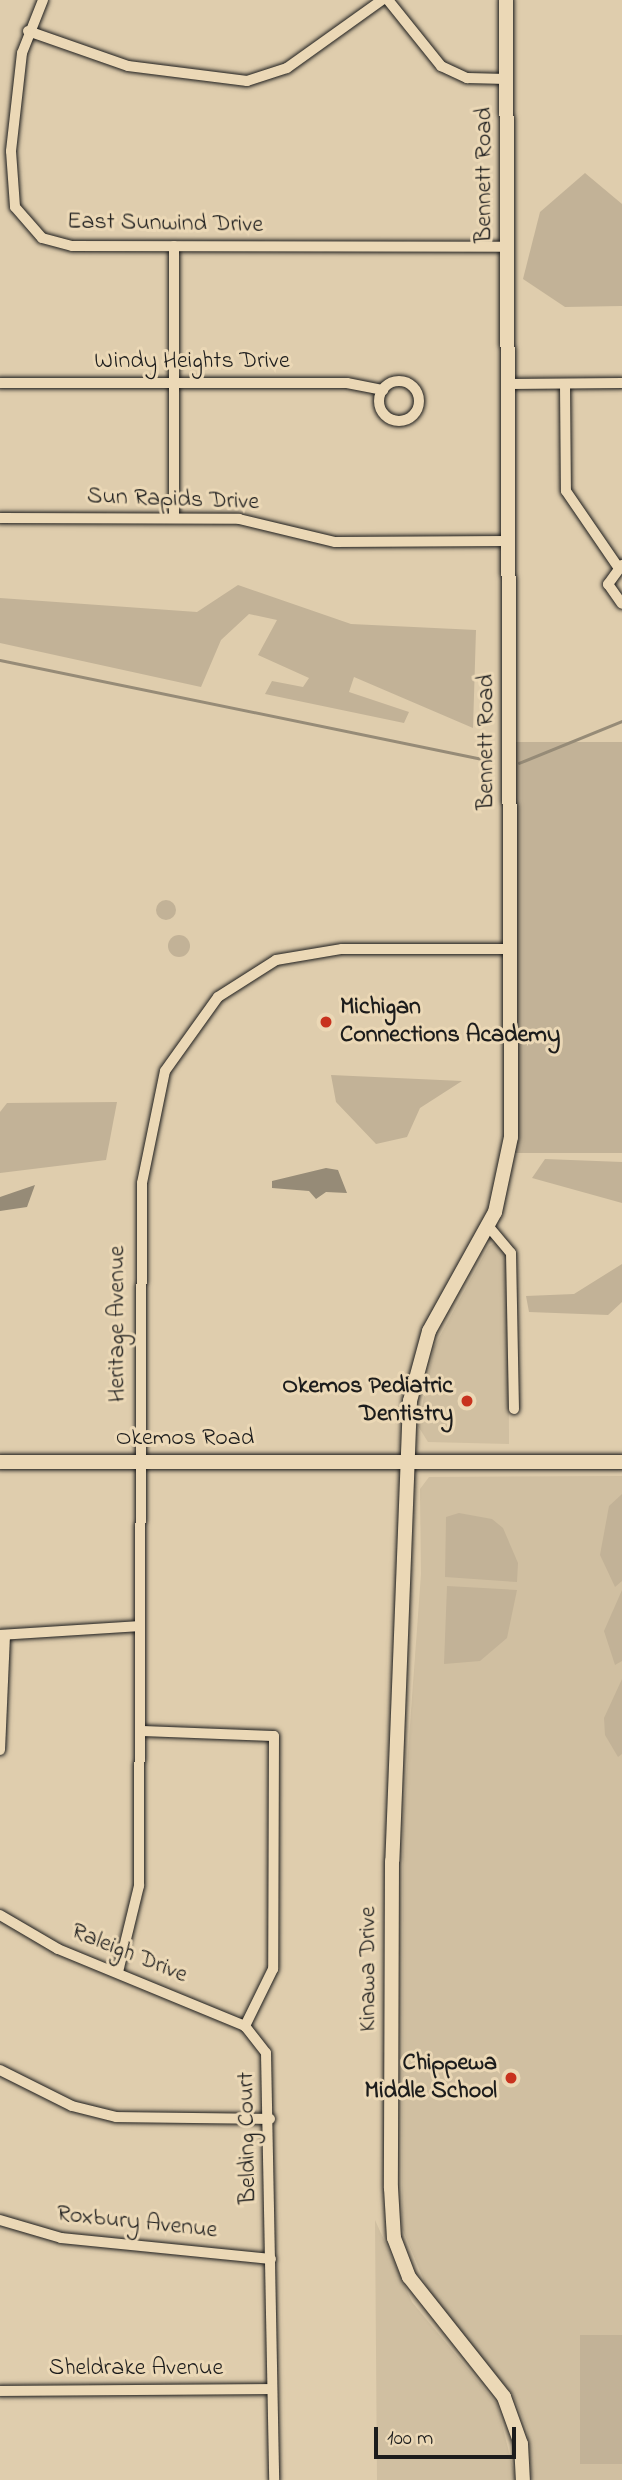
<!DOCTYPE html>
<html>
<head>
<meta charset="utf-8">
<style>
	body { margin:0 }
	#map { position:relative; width:622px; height:2480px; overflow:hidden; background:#dfcdad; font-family:"Indie Flower",sans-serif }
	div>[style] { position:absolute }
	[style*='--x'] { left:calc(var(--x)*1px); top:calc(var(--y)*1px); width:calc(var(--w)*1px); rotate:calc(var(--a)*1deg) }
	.built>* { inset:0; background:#d0bfa1 }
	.green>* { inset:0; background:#c2b297; transform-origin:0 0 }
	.round { border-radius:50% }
	.water>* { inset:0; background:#968b77 }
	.stream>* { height:2.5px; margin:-1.25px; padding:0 1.25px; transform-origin:1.25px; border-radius:1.25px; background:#968b77 }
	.roads { filter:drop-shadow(0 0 2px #1c1c1c) drop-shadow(0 0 2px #1c1c1c) }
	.street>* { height:10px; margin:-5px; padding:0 5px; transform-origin:5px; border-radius:5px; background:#ebd8b6 }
	.street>.ring { margin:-5px; padding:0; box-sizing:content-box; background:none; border:10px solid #ebd8b6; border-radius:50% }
	.secondary>* { height:14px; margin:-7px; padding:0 7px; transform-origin:7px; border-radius:7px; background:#ebd8b6 }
	.dots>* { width:19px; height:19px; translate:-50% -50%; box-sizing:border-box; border:4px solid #ebd8b6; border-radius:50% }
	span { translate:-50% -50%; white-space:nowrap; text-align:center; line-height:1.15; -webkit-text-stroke:6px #ebd8b6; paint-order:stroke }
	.street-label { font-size:24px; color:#1c1c1c }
	.poi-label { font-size:24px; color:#1c1c1c; font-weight:700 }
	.left { translate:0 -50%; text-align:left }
	.right { translate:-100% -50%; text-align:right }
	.scale { position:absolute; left:374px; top:2427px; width:142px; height:32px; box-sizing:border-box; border:4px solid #1c1c1c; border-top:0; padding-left:9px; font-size:21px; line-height:24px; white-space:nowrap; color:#1c1c1c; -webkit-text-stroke:5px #ebd8b6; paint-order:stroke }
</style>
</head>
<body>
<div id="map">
	<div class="built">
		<i style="clip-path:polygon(497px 1242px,505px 1247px,508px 1271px,509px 1444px,428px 1442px,418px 1426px,434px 1347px,489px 1246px)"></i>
		<i style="clip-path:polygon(622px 1476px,622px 2480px,532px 2480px,527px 2429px,513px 2395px,430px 2295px,402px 2228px,403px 1821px,421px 1574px,420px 1489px,429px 1477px)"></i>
		<i style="clip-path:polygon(375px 2220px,412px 2302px,497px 2404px,516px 2480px,377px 2480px)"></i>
	</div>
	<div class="green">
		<i style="clip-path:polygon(585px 173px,622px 204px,622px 306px,565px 307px,523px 279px,540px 212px)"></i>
		<i style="clip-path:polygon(238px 585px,351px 624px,476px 630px,473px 728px,354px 677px,349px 692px,409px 712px,404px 723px,265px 694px,272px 681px,303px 687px,309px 678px,258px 655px,277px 620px,249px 614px,221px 640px,201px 687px,0 643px,0 598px,197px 612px)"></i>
		<i style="left:622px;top:742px;width:411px;height:113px;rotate:90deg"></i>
		<i class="round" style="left:156px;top:900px;width:20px;height:20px"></i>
		<i class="round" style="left:168px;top:935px;width:22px;height:22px"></i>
		<i style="clip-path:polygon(331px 1075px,462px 1081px,420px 1108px,407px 1137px,376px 1144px,336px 1102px)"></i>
		<i style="clip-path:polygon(117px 1102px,106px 1160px,0 1173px,0 1112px,7px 1103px)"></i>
		<i style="clip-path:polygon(545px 1159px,622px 1162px,622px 1203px,532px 1178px)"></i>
		<i style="clip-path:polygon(622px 1264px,622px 1302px,608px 1315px,529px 1312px,526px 1296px,574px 1294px)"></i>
		<i style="clip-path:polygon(622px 1494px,622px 1581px,615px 1587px,600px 1555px,609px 1506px)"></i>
		<i style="clip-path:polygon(459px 1513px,492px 1519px,503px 1528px,518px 1563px,517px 1582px,445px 1577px,446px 1517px)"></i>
		<i style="clip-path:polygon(447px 1586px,517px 1590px,507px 1638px,480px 1661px,444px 1664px)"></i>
		<i style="clip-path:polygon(622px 1590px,622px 1661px,615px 1665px,604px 1631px)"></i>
		<i style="clip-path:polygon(622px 1679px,622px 1754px,618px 1757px,605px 1735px,604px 1718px)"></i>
		<i style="left:580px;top:2335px;width:42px;height:129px"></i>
	</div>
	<div class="water">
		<i style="clip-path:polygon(326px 1168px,338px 1170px,347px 1193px,326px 1192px,316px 1199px,309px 1191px,272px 1188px,272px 1181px)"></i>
		<i style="clip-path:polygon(35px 1185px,27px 1207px,0 1211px,0 1197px)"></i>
	</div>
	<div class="stream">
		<i style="--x:0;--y:660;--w:498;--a:11.6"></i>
		<i style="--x:519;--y:763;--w:111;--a:-22.2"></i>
	</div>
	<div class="roads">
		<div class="street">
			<i style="--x:43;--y:0;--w:57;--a:111.6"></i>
			<i style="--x:22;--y:53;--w:99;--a:96.4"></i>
			<i style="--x:11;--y:151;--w:56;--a:85.9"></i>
			<i style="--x:15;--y:207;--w:41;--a:48.9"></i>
			<i style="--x:42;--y:238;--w:31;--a:15"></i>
			<i style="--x:72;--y:246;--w:436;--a:0.1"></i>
			<i style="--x:388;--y:0;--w:85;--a:51.2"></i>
			<i style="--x:441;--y:66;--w:29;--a:25"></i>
			<i style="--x:467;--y:78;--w:40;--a:1.4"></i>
			<i style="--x:28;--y:31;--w:106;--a:19.3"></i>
			<i style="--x:128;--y:66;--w:120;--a:7.2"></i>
			<i style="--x:247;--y:81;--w:42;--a:-18"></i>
			<i style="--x:287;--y:68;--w:117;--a:-35.6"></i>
			<i class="ring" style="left:379px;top:381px;width:30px;height:30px"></i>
			<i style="--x:0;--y:383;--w:347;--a:0"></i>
			<i style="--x:347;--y:383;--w:37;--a:11"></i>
			<i style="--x:509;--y:384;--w:113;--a:-0.5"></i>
			<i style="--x:565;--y:385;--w:106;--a:89.5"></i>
			<i style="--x:566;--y:491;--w:92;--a:55.6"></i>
			<i style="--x:0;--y:518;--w:239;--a:0.2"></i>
			<i style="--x:239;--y:519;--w:99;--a:13.5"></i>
			<i style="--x:335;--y:542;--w:175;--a:-0.3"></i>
			<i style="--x:174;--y:518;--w:272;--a:-90"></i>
			<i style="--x:622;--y:565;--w:24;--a:126"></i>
			<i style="--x:608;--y:584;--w:24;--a:55"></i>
			<i style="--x:489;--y:1227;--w:34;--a:50"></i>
			<i style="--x:511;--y:1253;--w:156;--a:88.9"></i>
			<i style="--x:0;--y:1635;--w:140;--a:-3.7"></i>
			<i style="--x:141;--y:1731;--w:133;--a:2.2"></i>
			<i style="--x:274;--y:1736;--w:233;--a:90.2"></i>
			<i style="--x:273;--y:1969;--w:64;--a:116.2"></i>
			<i style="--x:0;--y:1750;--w:115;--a:-87.5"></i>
			<i style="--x:0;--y:1915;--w:67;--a:30.4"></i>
			<i style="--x:58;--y:1949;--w:202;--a:22.4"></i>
			<i style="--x:245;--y:2026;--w:34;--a:52"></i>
			<i style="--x:266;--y:2053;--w:427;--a:88.9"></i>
			<i style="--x:118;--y:1972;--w:89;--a:-76.3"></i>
			<i style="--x:139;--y:1886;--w:703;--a:-89.76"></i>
			<i style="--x:142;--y:1183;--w:114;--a:-78.4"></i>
			<i style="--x:165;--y:1071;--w:91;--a:-54.4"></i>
			<i style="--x:218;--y:997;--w:69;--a:-32.5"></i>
			<i style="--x:276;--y:960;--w:67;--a:-9.5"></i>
			<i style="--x:342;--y:949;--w:169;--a:0"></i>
			<i style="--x:0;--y:2070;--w:80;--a:26.6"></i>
			<i style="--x:72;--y:2106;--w:45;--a:14"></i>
			<i style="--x:116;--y:2117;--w:154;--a:0.7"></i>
			<i style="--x:0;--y:2220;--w:64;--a:16.4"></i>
			<i style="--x:61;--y:2238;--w:211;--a:5.7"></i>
			<i style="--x:0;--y:2391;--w:272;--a:-0.4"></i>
		</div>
		<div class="secondary">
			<i style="--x:506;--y:0;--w:1137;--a:89.75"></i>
			<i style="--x:511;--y:1137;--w:77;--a:102"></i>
			<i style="--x:495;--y:1212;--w:136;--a:119"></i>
			<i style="--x:429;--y:1331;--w:73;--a:105.2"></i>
			<i style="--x:410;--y:1401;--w:460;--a:92.2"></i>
			<i style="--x:392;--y:1861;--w:327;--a:90.2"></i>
			<i style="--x:391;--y:2188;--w:50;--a:86.6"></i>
			<i style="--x:394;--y:2238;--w:42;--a:69"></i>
			<i style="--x:409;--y:2277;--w:153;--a:51.6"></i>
			<i style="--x:504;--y:2397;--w:50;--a:70.1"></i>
			<i style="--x:521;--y:2444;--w:36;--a:87"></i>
			<i style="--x:0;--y:1462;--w:622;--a:0"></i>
		</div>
	</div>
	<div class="dots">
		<i style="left:326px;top:1022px;background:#c8321e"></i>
		<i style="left:467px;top:1401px;background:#c8321e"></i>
		<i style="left:511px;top:2078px;background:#c8321e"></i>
	</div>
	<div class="street-label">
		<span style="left:485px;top:175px;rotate:-90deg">Bennett Road</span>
		<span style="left:165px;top:224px;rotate:1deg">East Sunwind Drive</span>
		<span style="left:192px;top:362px">Windy Heights Drive</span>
		<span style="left:173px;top:500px;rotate:2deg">Sun Rapids Drive</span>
		<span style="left:487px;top:742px;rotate:-90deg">Bennett Road</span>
		<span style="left:118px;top:1324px;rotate:-90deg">Heritage Avenue</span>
		<span style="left:185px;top:1439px">Okemos Road</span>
		<span style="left:129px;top:1954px;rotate:22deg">Raleigh Drive</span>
		<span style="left:369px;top:1969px;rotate:-90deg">Kinawa Drive</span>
		<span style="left:248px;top:2138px;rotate:-91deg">Belding Court</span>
		<span style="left:137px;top:2223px;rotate:6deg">Roxbury Avenue</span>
		<span style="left:136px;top:2369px">Sheldrake Avenue</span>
	</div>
	<div class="poi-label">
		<span class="left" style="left:340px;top:1022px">Michigan<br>Connections Academy</span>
		<span class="right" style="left:453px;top:1401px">Okemos Pediatric<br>Dentistry</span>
		<span class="right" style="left:497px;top:2078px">Chippewa<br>Middle School</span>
	</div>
	<div class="scale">100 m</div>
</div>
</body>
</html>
